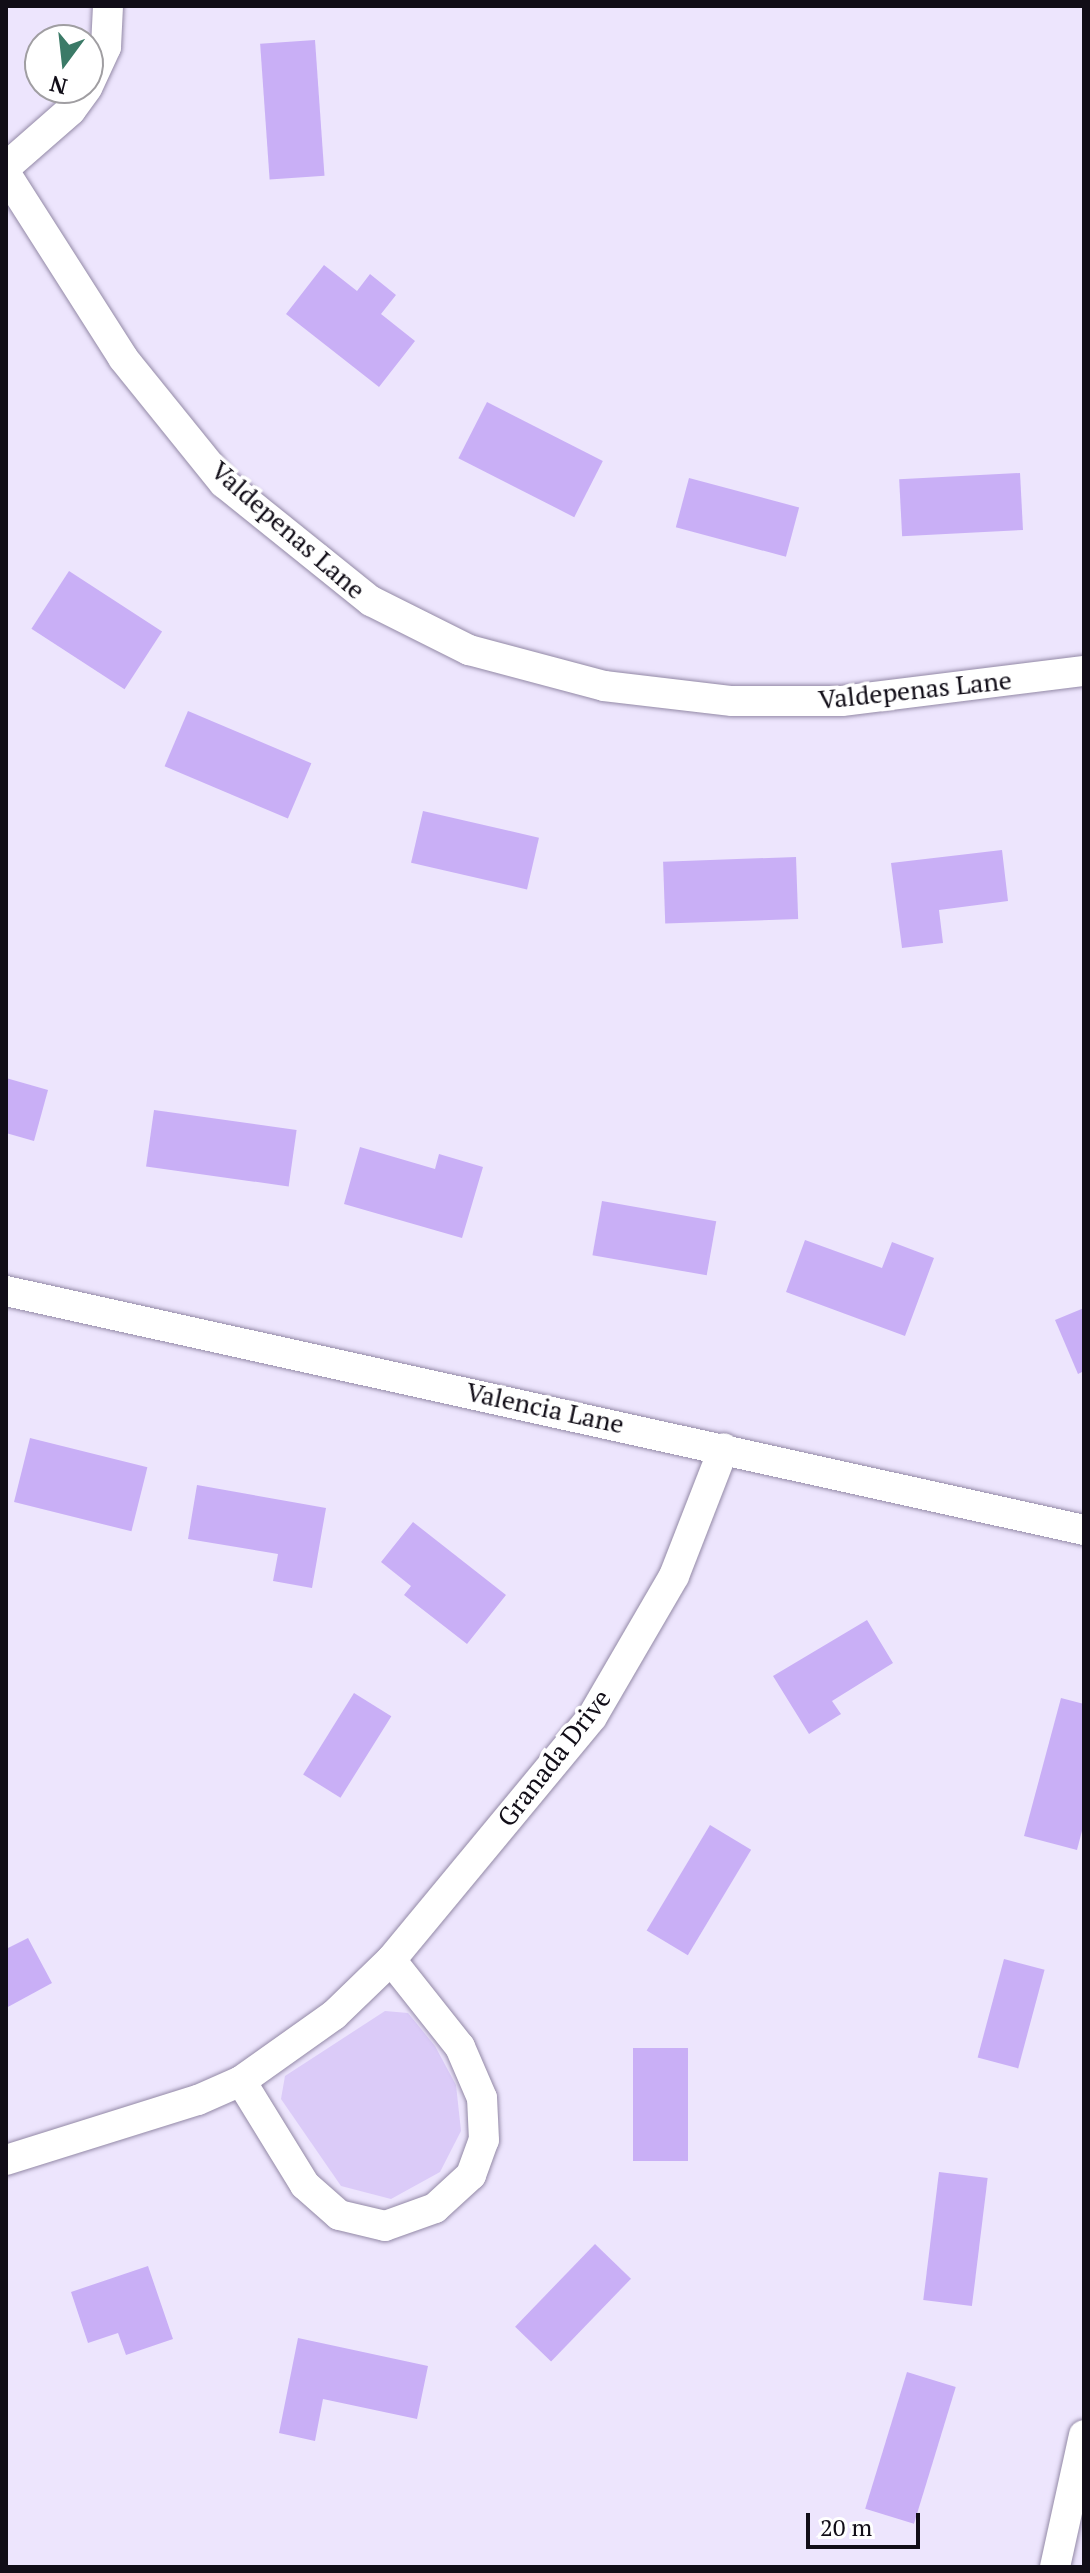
<!DOCTYPE html>
<html>
<head>
<meta charset="utf-8">
<style>
	body { margin:0 }
	#map { position:relative; width:1090px; height:2573px; overflow:hidden; background:#ede5fd; font-family:"PT Serif",serif }
	div>[style] { position:absolute }
	[style*='--x'] { left:calc(var(--x)*1px); top:calc(var(--y)*1px); width:calc(var(--w)*1px); rotate:calc(var(--a)*1deg) }
	.green>* { inset:0; background:#dbcbf8 }
	.building>* { inset:0; background:#c9aff6; transform-origin:0 0 }
	.roads { filter:drop-shadow(0 0 2px #9389a6) drop-shadow(0 0 2px #9389a6) }
	.minor>* { height:30px; margin:-15px; padding:0 15px; transform-origin:15px; border-radius:15px; background:#fff }
	span { translate:-50% -50%; white-space:nowrap; text-align:center; line-height:1.15; -webkit-text-stroke:7px #fff; paint-order:stroke }
	.street-label { font-size:26px; color:#110d17 }
	.frame { position:absolute; inset:0; border:8px solid #110d17; pointer-events:none }
	.north { position:absolute; left:24px; top:24px; width:80px; height:80px; box-sizing:border-box; background:#fff; border:2px solid #a09ea2; border-radius:50%; rotate:195deg; font-size:22px; font-weight:700; line-height:32px; text-align:center; color:#110d17 }
	.north::after { content:''; display:block; margin:auto; width:28px; height:36px; background:#3b7a67; clip-path:polygon(50% 0,100% 100%,50% 72%,0 100%) }
	.scale { position:absolute; left:806px; top:2513px; width:114px; height:36px; box-sizing:border-box; border:4px solid #110d17; border-top:0; padding-left:10px; font-size:24px; line-height:28px; white-space:nowrap; color:#110d17; -webkit-text-stroke:6px #fff; paint-order:stroke }
</style>
</head>
<body>
<div id="map">
	<div class="green">
		<i style="clip-path:polygon(385px 2011px,408px 2013px,435px 2046px,456px 2085px,461px 2131px,440px 2172px,391px 2199px,341px 2186px,281px 2099px,285px 2076px)"></i>
	</div>
	<div class="building">
		<i style="left:315px;top:40px;width:136px;height:55px;rotate:86deg"></i>
		<i style="clip-path:polygon(324px 265px,357px 291px,370px 274px,396px 295px,381px 314px,415px 341px,379px 387px,286px 314px)"></i>
		<i style="left:487px;top:402px;width:130px;height:63px;rotate:27deg"></i>
		<i style="left:1020px;top:473px;width:57px;height:121px;rotate:87deg"></i>
		<i style="left:689px;top:478px;width:114px;height:51px;rotate:15deg"></i>
		<i style="left:69px;top:571px;width:111px;height:69px;rotate:33deg"></i>
		<i style="left:188px;top:711px;width:134px;height:60px;rotate:23deg"></i>
		<i style="left:423px;top:811px;width:119px;height:53px;rotate:13deg"></i>
		<i style="clip-path:polygon(1002px 850px,1008px 901px,939px 910px,943px 943px,902px 948px,891px 863px)"></i>
		<i style="left:796px;top:857px;width:62px;height:133px;rotate:88deg"></i>
		<i style="clip-path:polygon(6px 1078px,48px 1090px,34px 1141px,6px 1133px)"></i>
		<i style="left:154px;top:1110px;width:144px;height:57px;rotate:8deg"></i>
		<i style="clip-path:polygon(360px 1147px,435px 1169px,439px 1154px,483px 1167px,462px 1238px,344px 1204px)"></i>
		<i style="left:602px;top:1201px;width:116px;height:55px;rotate:10deg"></i>
		<i style="clip-path:polygon(805px 1240px,882px 1268px,892px 1242px,934px 1258px,905px 1336px,786px 1292px)"></i>
		<i style="clip-path:polygon(1084px 1308px,1084px 1371px,1078px 1374px,1055px 1320px)"></i>
		<i style="left:30px;top:1438px;width:121px;height:66px;rotate:14deg"></i>
		<i style="clip-path:polygon(197px 1485px,326px 1508px,312px 1588px,273px 1581px,278px 1554px,188px 1539px)"></i>
		<i style="clip-path:polygon(413px 1522px,506px 1595px,467px 1644px,404px 1595px,411px 1586px,381px 1562px)"></i>
		<i style="clip-path:polygon(867px 1620px,893px 1663px,832px 1701px,841px 1714px,809px 1734px,773px 1676px)"></i>
		<i style="left:354px;top:1693px;width:44px;height:96px;rotate:32deg"></i>
		<i style="clip-path:polygon(1061px 1698px,1084px 1704px,1084px 1823px,1077px 1850px,1024px 1836px)"></i>
		<i style="left:710px;top:1825px;width:48px;height:123px;rotate:31deg"></i>
		<i style="clip-path:polygon(28px 1938px,52px 1983px,6px 2008px,6px 1949px)"></i>
		<i style="left:1004px;top:1959px;width:42px;height:102px;rotate:15deg"></i>
		<i style="left:633px;top:2048px;width:55px;height:113px"></i>
		<i style="left:939px;top:2172px;width:49px;height:129px;rotate:7deg"></i>
		<i style="left:595px;top:2244px;width:50px;height:115px;rotate:44deg"></i>
		<i style="clip-path:polygon(148px 2266px,173px 2339px,126px 2355px,118px 2333px,88px 2343px,71px 2292px)"></i>
		<i style="clip-path:polygon(298px 2338px,428px 2366px,417px 2419px,323px 2399px,315px 2441px,279px 2433px)"></i>
		<i style="left:907px;top:2372px;width:51px;height:143px;rotate:17deg"></i>
	</div>
	<div class="roads">
		<div class="minor">
			<i style="--x:88;--y:86;--w:43;--a:-65.2"></i>
			<i style="--x:106;--y:47;--w:41;--a:-87.2"></i>
			<i style="--x:6;--y:167;--w:86;--a:-41.2"></i>
			<i style="--x:71;--y:110;--w:27;--a:-54"></i>
			<i style="--x:6;--y:174;--w:218;--a:57.5"></i>
			<i style="--x:123;--y:358;--w:161;--a:51.1"></i>
			<i style="--x:224;--y:483;--w:189;--a:38.8"></i>
			<i style="--x:371;--y:601;--w:110;--a:26.6"></i>
			<i style="--x:469;--y:650;--w:140;--a:14.9"></i>
			<i style="--x:604;--y:686;--w:129;--a:6.7"></i>
			<i style="--x:732;--y:701;--w:110;--a:0"></i>
			<i style="--x:842;--y:701;--w:244;--a:-7.1"></i>
			<i style="--x:6;--y:1291;--w:1104;--a:12.5"></i>
			<i style="--x:241;--y:2081;--w:114;--a:-35.4"></i>
			<i style="--x:334;--y:2015;--w:79;--a:-44"></i>
			<i style="--x:391;--y:1960;--w:315;--a:-50.4"></i>
			<i style="--x:592;--y:1717;--w:163;--a:-59.8"></i>
			<i style="--x:674;--y:1576;--w:137;--a:-68.7"></i>
			<i style="--x:6;--y:2160;--w:201;--a:-17.4"></i>
			<i style="--x:198;--y:2100;--w:47;--a:-23.8"></i>
			<i style="--x:241;--y:2081;--w:122;--a:58.4"></i>
			<i style="--x:305;--y:2185;--w:45;--a:41.4"></i>
			<i style="--x:339;--y:2215;--w:47;--a:13.4"></i>
			<i style="--x:385;--y:2226;--w:53;--a:-19.8"></i>
			<i style="--x:435;--y:2208;--w:49;--a:-42.5"></i>
			<i style="--x:471;--y:2175;--w:37;--a:-70"></i>
			<i style="--x:484;--y:2140;--w:42;--a:-92.7"></i>
			<i style="--x:482;--y:2098;--w:56;--a:-113.3"></i>
			<i style="--x:460;--y:2047;--w:111;--a:-128.4"></i>
			<i style="--x:1055;--y:2567;--w:135;--a:-77.6"></i>
		</div>
	</div>
	<div class="street-label">
		<span style="left:288px;top:530px;rotate:41deg">Valdepenas Lane</span>
		<span style="left:915px;top:690px;rotate:-6deg">Valdepenas Lane</span>
		<span style="left:545px;top:1408px;rotate:12deg">Valencia Lane</span>
		<span style="left:554px;top:1758px;rotate:-52deg">Granada Drive</span>
	</div>
	<div class="frame"></div>
	<div class="north">N</div>
	<div class="scale">20 m</div>
</div>
</body>
</html>
